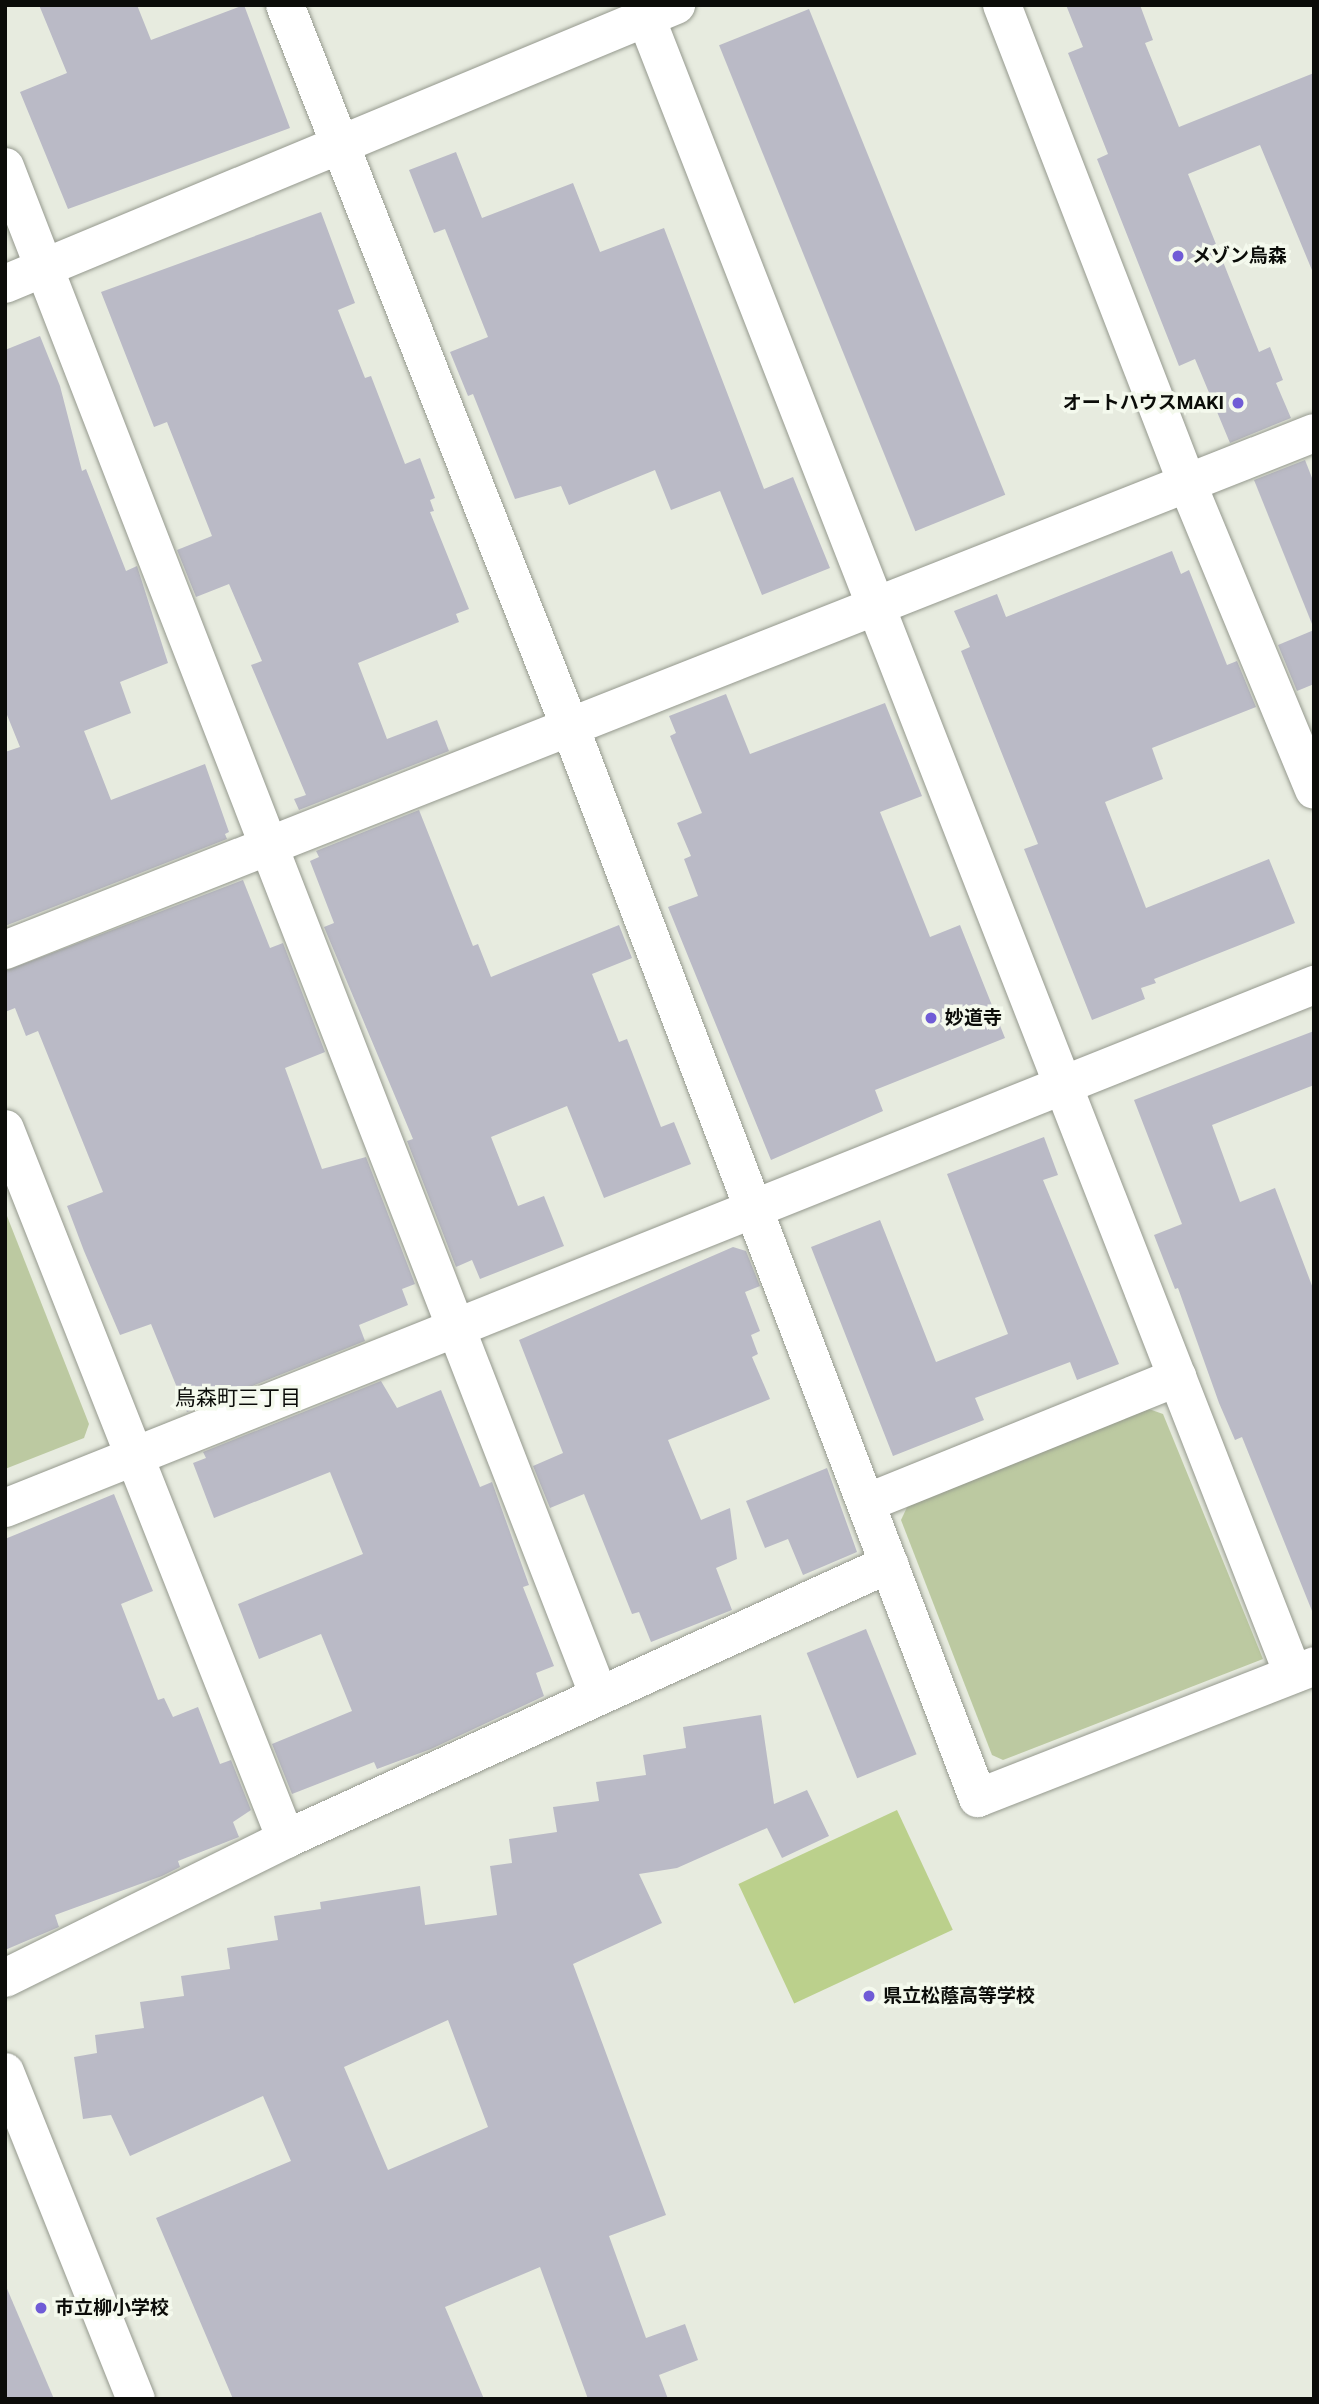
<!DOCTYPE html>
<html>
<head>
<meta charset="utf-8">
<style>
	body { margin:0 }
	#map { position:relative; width:1319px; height:2404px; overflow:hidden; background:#e7ebdf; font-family:Roboto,"Noto Sans JP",sans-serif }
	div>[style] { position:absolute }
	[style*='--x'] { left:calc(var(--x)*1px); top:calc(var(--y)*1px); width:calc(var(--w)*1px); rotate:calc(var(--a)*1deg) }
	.green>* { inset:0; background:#bcc9a1 }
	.water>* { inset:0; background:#bbd08c; transform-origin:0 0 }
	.building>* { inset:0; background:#babac6; transform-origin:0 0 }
	.roads { filter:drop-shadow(0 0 2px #95998e) drop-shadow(0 0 2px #95998e) }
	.minor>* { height:38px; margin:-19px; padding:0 19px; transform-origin:19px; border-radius:19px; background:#fff }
	.dots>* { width:19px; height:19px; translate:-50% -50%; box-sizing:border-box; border:4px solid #f4f9ed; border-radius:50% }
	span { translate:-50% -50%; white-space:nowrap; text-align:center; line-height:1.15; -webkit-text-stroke:7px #f4f9ed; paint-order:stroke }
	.poi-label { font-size:19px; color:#0b0c09; font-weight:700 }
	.left { translate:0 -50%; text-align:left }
	.right { translate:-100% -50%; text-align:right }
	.neighbourhood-label { font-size:21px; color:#0b0c09 }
	.frame { position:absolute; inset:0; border:7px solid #0b0c09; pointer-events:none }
</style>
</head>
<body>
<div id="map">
	<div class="green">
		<i style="clip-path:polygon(5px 1211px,89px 1424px,84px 1438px,5px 1469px)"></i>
		<i style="clip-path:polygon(1146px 1408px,1163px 1414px,1263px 1659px,1003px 1760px,992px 1755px,901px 1520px,909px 1503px)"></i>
	</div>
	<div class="water">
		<i style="left:897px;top:1810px;width:132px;height:175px;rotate:65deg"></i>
	</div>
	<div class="building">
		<i style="clip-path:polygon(39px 5px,137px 5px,151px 40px,244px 5px,290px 128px,68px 209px,20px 92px,67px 73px)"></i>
		<i style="clip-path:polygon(1066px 5px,1140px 5px,1153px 40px,1145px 43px,1179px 127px,1314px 73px,1314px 275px,1260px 145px,1188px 174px,1259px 352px,1270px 347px,1283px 380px,1276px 383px,1291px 418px,1230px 443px,1195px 359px,1179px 366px,1097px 159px,1108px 154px,1068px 53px,1083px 47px)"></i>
		<i style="left:809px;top:9px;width:524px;height:97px;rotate:68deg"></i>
		<i style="clip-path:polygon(456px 152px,482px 218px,573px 183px,600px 252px,664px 228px,764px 489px,793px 477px,830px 568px,762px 595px,720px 491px,671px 510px,655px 470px,569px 505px,561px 486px,515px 499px,473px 394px,468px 396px,450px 352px,488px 337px,445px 229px,434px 233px,409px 170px)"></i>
		<i style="clip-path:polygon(321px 212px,355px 303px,338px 310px,365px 378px,371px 376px,405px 464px,420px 458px,435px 498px,430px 500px,434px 511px,430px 512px,469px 609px,456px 614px,459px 622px,358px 663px,387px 739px,437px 720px,449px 751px,299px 810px,294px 799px,306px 795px,251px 665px,262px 661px,229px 584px,196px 597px,177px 550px,212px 536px,167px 422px,154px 427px,101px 292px)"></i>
		<i style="clip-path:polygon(40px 336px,60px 386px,82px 471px,86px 469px,126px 571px,137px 566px,168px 663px,120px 682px,131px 713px,84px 731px,111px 800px,205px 764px,229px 832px,225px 834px,227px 839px,5px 926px,5px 752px,20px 747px,5px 710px,5px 350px)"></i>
		<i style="clip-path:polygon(1305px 460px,1314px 483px,1312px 624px,1254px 480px)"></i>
		<i style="clip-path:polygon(1172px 551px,1181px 574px,1189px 570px,1227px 665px,1237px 661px,1256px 707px,1152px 748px,1163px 779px,1105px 802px,1146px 908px,1269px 859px,1295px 923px,1154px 979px,1156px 983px,1141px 988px,1145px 999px,1092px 1020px,1024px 849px,1038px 844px,961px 651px,970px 647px,954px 611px,997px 594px,1006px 617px)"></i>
		<i style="clip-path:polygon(1314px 630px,1314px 684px,1297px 691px,1278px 645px)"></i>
		<i style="clip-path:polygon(726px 694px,750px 754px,885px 703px,922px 796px,880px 812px,930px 937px,960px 925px,1005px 1038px,875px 1090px,883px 1111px,771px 1160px,668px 907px,698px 896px,684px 859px,691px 856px,677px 823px,702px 813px,670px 736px,676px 733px,669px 716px)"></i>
		<i style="clip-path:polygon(419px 810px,473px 946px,478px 944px,491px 977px,619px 925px,632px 958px,592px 974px,619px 1042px,627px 1039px,661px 1127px,674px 1122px,691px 1164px,604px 1198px,567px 1106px,491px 1137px,518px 1206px,544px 1196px,564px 1246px,480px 1279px,472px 1260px,456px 1267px,407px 1141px,413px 1139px,324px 927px,334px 923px,310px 861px,319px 857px,316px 851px)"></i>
		<i style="clip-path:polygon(243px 880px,270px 948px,283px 943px,325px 1052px,285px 1068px,322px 1169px,366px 1157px,415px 1284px,402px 1289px,408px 1305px,359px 1325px,365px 1341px,187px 1412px,151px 1324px,120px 1335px,84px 1251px,67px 1206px,103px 1192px,38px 1031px,26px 1036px,15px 1008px,5px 1012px,5px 971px)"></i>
		<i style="clip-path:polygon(1314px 1031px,1314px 1085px,1212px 1125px,1240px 1202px,1275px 1188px,1314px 1291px,1312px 1611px,1242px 1437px,1235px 1440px,1219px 1403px,1178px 1288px,1175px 1289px,1154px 1235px,1182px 1224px,1134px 1100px)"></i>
		<i style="clip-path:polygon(1044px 1137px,1058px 1175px,1043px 1180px,1119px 1364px,1077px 1380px,1070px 1362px,975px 1398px,984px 1420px,893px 1456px,811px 1247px,880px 1220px,936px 1362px,1008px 1334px,947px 1174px)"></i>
		<i style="clip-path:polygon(733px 1247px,746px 1251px,760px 1286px,745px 1292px,760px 1331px,751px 1335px,758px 1354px,752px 1357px,770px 1399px,668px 1440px,701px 1520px,730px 1508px,737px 1559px,716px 1568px,732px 1610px,651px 1642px,639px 1612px,632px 1614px,584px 1494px,550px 1508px,533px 1466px,563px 1453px,519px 1340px)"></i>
		<i style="clip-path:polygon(381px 1381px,397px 1408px,441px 1390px,480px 1487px,492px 1482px,529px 1585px,523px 1587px,554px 1666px,536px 1673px,544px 1696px,431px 1749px,377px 1769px,374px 1762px,292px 1794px,272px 1744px,352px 1711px,321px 1634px,259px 1659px,238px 1604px,363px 1554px,330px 1472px,214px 1518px,193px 1463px,206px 1458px,203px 1452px)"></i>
		<i style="clip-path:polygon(827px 1468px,857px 1552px,803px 1575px,788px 1539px,765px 1548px,746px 1501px)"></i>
		<i style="clip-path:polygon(114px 1494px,153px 1591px,121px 1604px,158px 1700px,164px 1698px,173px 1717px,198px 1707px,220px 1764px,231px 1760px,251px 1810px,233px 1822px,239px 1837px,178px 1861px,180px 1867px,162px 1876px,55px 1915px,59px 1927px,5px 1950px,5px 1539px)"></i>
		<i style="left:866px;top:1629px;width:135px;height:64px;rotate:68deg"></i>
		<i style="clip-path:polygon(evenodd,761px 1715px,774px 1804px,807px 1790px,829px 1836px,782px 1858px,767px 1828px,677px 1868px,639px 1874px,662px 1923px,573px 1964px,666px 2215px,609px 2236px,646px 2338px,685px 2324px,698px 2360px,659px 2375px,668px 2399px,588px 2399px,540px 2267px,445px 2307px,484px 2399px,233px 2399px,156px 2218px,291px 2161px,263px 2096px,130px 2156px,111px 2115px,83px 2119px,74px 2057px,97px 2053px,95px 2035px,144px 2028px,140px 2002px,184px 1996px,181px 1976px,230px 1969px,227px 1948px,278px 1940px,274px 1916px,321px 1909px,320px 1902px,420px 1886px,425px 1925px,497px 1915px,490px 1866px,512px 1863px,509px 1839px,557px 1832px,553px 1807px,599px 1801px,596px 1782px,646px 1775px,643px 1755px,686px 1748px,683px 1727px,761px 1715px,448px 2020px,488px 2127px,388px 2170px,344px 2067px,448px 2020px)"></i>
		<i style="clip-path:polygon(5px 2284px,54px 2399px,5px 2399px)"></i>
	</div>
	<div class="roads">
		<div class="minor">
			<i style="--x:285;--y:5;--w:776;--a:68.46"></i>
			<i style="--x:570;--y:727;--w:1146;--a:69.15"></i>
			<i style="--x:978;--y:1798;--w:361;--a:-21.4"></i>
			<i style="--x:641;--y:5;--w:1792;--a:68.66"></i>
			<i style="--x:1002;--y:5;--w:513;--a:68.84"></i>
			<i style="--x:1187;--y:483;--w:332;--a:67.5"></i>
			<i style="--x:5;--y:167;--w:1640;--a:68.77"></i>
			<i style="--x:5;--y:284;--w:727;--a:-22.58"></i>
			<i style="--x:5;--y:950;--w:1407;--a:-21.55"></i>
			<i style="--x:5;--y:1129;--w:764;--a:68.41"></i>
			<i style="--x:866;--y:1503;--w:336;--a:-22"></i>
			<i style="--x:5;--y:1508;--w:1410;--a:-21.78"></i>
			<i style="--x:5;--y:1978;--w:313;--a:-26.3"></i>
			<i style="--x:286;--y:1839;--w:663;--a:-24.52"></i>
			<i style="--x:5;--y:2072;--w:352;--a:68.2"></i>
		</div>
	</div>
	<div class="dots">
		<i style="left:1178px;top:256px;background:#705cd6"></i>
		<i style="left:1238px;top:403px;background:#705cd6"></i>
		<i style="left:931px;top:1018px;background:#705cd6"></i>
		<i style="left:869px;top:1996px;background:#705cd6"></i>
		<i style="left:41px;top:2308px;background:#705cd6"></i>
	</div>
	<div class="poi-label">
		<span class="left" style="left:1192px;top:256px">メゾン烏森</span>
		<span class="right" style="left:1224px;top:403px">オートハウスMAKI</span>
		<span class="left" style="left:945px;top:1018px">妙道寺</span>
		<span class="left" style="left:883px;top:1996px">県立松蔭高等学校</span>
		<span class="left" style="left:55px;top:2308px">市立柳小学校</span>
	</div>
	<div class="neighbourhood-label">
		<span style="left:238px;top:1398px">烏森町三丁目</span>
	</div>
	<div class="frame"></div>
</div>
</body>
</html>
